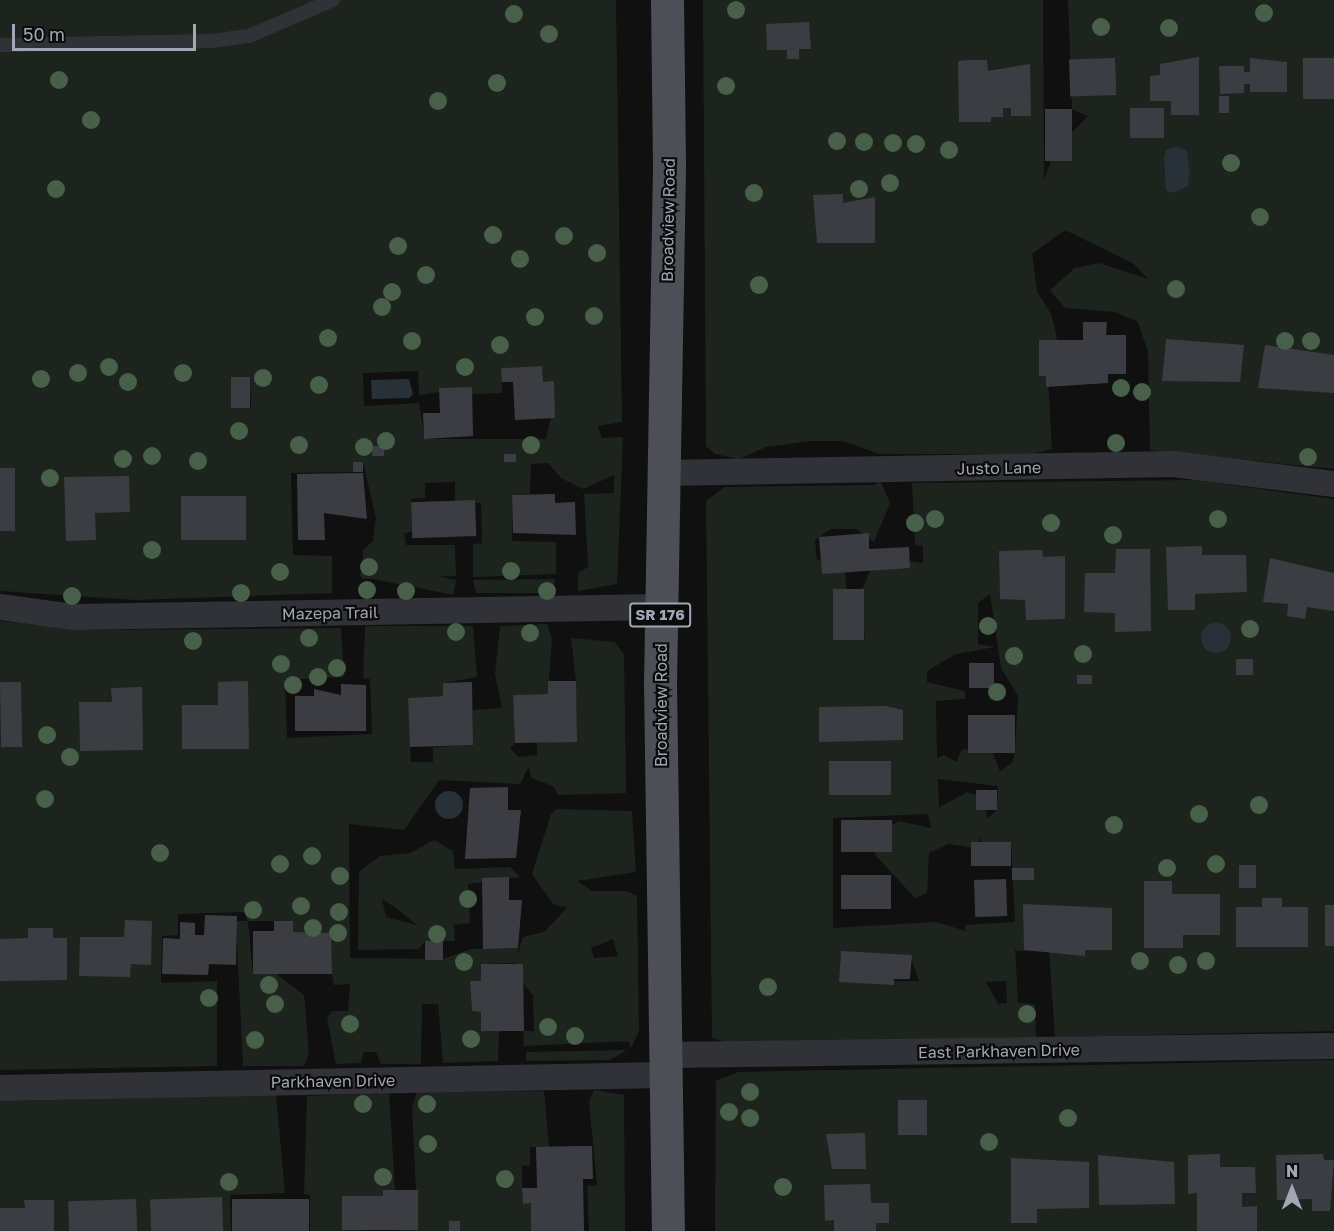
<!DOCTYPE html>
<html>
<head>
<meta charset="utf-8">
<style>
	body { margin:0 }
	#map { position:relative; width:1334px; height:1231px; overflow:hidden; background:#101011; font-family:"Golos Text",sans-serif }
	div>[style] { position:absolute }
	[style*='--x'] { left:calc(var(--x)*1px); top:calc(var(--y)*1px); width:calc(var(--w)*1px); rotate:calc(var(--a)*1deg) }
	.green>* { inset:0; background:#1c241d; transform-origin:0 0 }
	.water>* { inset:0; background:#283137 }
	.round { border-radius:50% }
	.building>* { inset:0; background:#3c3d42; transform-origin:0 0 }
	.service>* { height:14px; margin:-7px; padding:0 7px; transform-origin:7px; border-radius:7px; background:#313237 }
	.minor>* { height:26px; margin:-13px; padding:0 13px; transform-origin:13px; border-radius:13px; background:#313237 }
	.primary>* { height:33px; margin:-16.5px; padding:0 16.5px; transform-origin:16.5px; border-radius:16.5px; background:#4d4f56 }
	.trees>* { width:18px; height:18px; margin:-9px; border-radius:50%; background:#485f4a }
	span { translate:-50% -50%; white-space:nowrap; text-align:center; line-height:1.15; -webkit-text-stroke:4.5px #0b0b0c; paint-order:stroke }
	.shield-label span { padding:2px 4px; background:#0b0b0c; border:2px solid; border-radius:4px; -webkit-text-stroke-width:0 }
	.shield-label { font-size:15px; color:#a0a6b3; font-weight:700 }
	.street-label { font-size:16px; color:#a0a6b3 }
	.north { position:absolute; left:1262px; top:1159px; width:60px; height:60px; -webkit-text-stroke:4px #0b0b0c; paint-order:stroke; rotate:0deg; font-size:16px; font-weight:700; line-height:24px; text-align:center; color:#a0a6b3 }
	.north::after { content:''; display:block; margin:auto; width:21px; height:27px; background:#a0a6b3; clip-path:polygon(50% 0,100% 100%,50% 72%,0 100%) }
	.scale { position:absolute; left:12px; top:24px; width:184px; height:27px; box-sizing:border-box; border:3px solid #a0a6b3; border-top:0; padding-left:8px; font-size:18px; line-height:21px; white-space:nowrap; color:#a0a6b3; -webkit-text-stroke:4px #0b0b0c; paint-order:stroke }
</style>
</head>
<body>
<div id="map">
	<div class="green">
		<i style="clip-path:polygon(evenodd,0 0,616px 0,622px 422px,598px 426px,602px 438px,623px 437px,617px 584px,578px 591px,578px 573px,588px 567px,584px 494px,614px 493px,614px 475px,583px 489px,561px 478px,548px 463px,531px 464px,530px 494px,512px 495px,512px 541px,556px 542px,556px 574px,473px 577px,473px 544px,482px 543px,481px 503px,455px 504px,455px 482px,425px 483px,425px 498px,411px 499px,412px 532px,404px 533px,406px 545px,455px 545px,456px 576px,362px 579px,363px 550px,373px 541px,376px 518px,363px 462px,353px 462px,353px 472px,291px 473px,293px 555px,332px 556px,332px 593px,135px 600px,0 591px,0 0,542px 366px,540px 389px,555px 401px,546px 439px,425px 439px,419px 403px,364px 406px,363px 373px,418px 371px,419px 395px,471px 387px,472px 394px,502px 393px,502px 368px,542px 366px,0 0,232px 377px,250px 377px,251px 408px,233px 408px,232px 377px)"></i>
		<i style="clip-path:polygon(703px 0,1043px 0,1044px 180px,1055px 150px,1088px 116px,1072px 109px,1068px 0,1334px 0,1334px 469px,1150px 450px,1148px 352px,1138px 322px,1115px 312px,1065px 308px,1050px 290px,1075px 268px,1099px 263px,1148px 279px,1134px 264px,1065px 230px,1032px 254px,1037px 291px,1052px 316px,1060px 354px,1048px 378px,1052px 449px,1032px 454px,879px 454px,843px 441px,810px 441px,766px 447px,739px 459px,715px 454px,706px 446px)"></i>
		<i style="clip-path:polygon(evenodd,880px 480px,890px 503px,874px 542px,857px 529px,831px 529px,815px 540px,817px 560px,845px 567px,849px 639px,865px 639px,861px 593px,876px 556px,923px 563px,923px 546px,915px 545px,912px 483px,1196px 480px,1334px 499px,1334px 1031px,1055px 1037px,1049px 950px,1016px 951px,1015px 946px,1018px 1003px,1035px 1004px,1036px 1037px,729px 1043px,712px 1038px,706px 501px,725px 487px,874px 485px,880px 480px,990px 594px,1001px 668px,1018px 696px,1015px 752px,1012px 763px,1000px 771px,989px 744px,962px 750px,956px 762px,944px 755px,937px 758px,936px 701px,965px 699px,965px 691px,927px 682px,927px 671px,956px 654px,995px 647px,978px 644px,978px 603px,990px 594px,880px 480px,938px 779px,998px 786px,997px 810px,987px 819px,985px 799px,968px 792px,939px 807px,938px 779px,880px 480px,928px 814px,931px 828px,899px 821px,869px 837px,876px 856px,915px 898px,927px 893px,929px 853px,948px 844px,975px 848px,982px 836px,980px 843px,1011px 842px,1015px 922px,965px 925px,966px 931px,936px 922px,833px 928px,833px 818px,928px 814px,880px 480px,841px 952px,910px 955px,919px 981px,850px 982px,840px 977px,841px 952px,880px 480px,1006px 981px,1007px 1003px,998px 1004px,986px 982px,1006px 981px)"></i>
		<i style="clip-path:polygon(555px 579px,554px 589px,540px 593px,476px 593px,473px 580px)"></i>
		<i style="left:456px;top:580px;width:15px;height:95px;rotate:101deg"></i>
		<i style="clip-path:polygon(evenodd,0 621px,89px 630px,341px 628px,344px 677px,285px 680px,287px 738px,372px 734px,370px 679px,363px 678px,365px 626px,473px 626px,477px 677px,443px 683px,443px 696px,408px 698px,411px 762px,433px 762px,433px 747px,472px 745px,473px 710px,502px 708px,495px 674px,500px 626px,547px 624px,552px 638px,548px 694px,513px 695px,515px 743px,510px 749px,519px 757px,537px 755px,537px 742px,576px 681px,571px 638px,615px 642px,624px 655px,626px 793px,558px 795px,553px 786px,531px 778px,529px 766px,520px 784px,439px 780px,404px 830px,349px 824px,350px 958px,443px 959px,471px 949px,518px 948px,518px 953px,523px 937px,544px 932px,567px 908px,553px 904px,532px 874px,551px 814px,556px 809px,632px 811px,636px 872px,577px 881px,592px 891px,627px 891px,637px 896px,639px 1031px,631px 1048px,628px 1041px,523px 1046px,524px 1031px,534px 1031px,533px 996px,513px 970px,515px 963px,481px 964px,481px 981px,470px 982px,472px 1011px,481px 1012px,481px 1031px,499px 1031px,498px 1061px,443px 1063px,438px 1004px,422px 1004px,421px 1064px,381px 1064px,376px 1052px,364px 1052px,361px 1063px,336px 1064px,327px 1018px,332px 1011px,348px 1011px,350px 984px,334px 985px,332px 974px,293px 932px,293px 921px,248px 921px,253px 974px,276px 974px,304px 995px,309px 1053px,304px 1066px,243px 1066px,236px 921px,247px 921px,247px 912px,178px 914px,178px 935px,162px 936px,161px 983px,217px 981px,217px 1066px,0 1070px,0 621px,613px 939px,618px 956px,594px 958px,591px 948px,613px 939px)"></i>
		<i style="clip-path:polygon(evenodd,434px 840px,453px 851px,455px 869px,510px 867px,520px 877px,468px 884px,470px 923px,454px 925px,455px 941px,425px 941px,419px 949px,358px 950px,359px 872px,380px 856px,410px 853px,434px 840px,382px 899px,395px 907px,417px 925px,386px 917px,382px 899px)"></i>
		<i style="clip-path:polygon(627px 1050px,610px 1060px,526px 1061px,526px 1052px)"></i>
		<i style="clip-path:polygon(1334px 1060px,1334px 1231px,715px 1231px,716px 1081px,738px 1072px)"></i>
		<i style="clip-path:polygon(594px 1090px,624px 1095px,625px 1231px,589px 1231px,587px 1186px,597px 1185px,589px 1102px)"></i>
		<i style="clip-path:polygon(544px 1091px,549px 1147px,530px 1147px,530px 1165px,522px 1166px,523px 1203px,531px 1203px,531px 1231px,394px 1231px,418px 1230px,412px 1107px,417px 1092px)"></i>
		<i style="clip-path:polygon(389px 1093px,395px 1190px,383px 1196px,342px 1197px,342px 1230px,372px 1231px,310px 1231px,310px 1195px,304px 1194px,307px 1096px)"></i>
		<i style="clip-path:polygon(276px 1095px,285px 1193px,230px 1195px,231px 1231px,0 1231px,0 1101px)"></i>
	</div>
	<div class="water">
		<i style="clip-path:polygon(1177px 146px,1187px 151px,1190px 173px,1188px 186px,1173px 193px,1166px 190px,1164px 159px,1166px 150px)"></i>
		<i style="clip-path:polygon(409px 379px,413px 394px,409px 398px,372px 399px,371px 380px)"></i>
		<i class="round" style="left:1201px;top:623px;width:30px;height:30px"></i>
		<i class="round" style="left:435px;top:791px;width:28px;height:28px"></i>
	</div>
	<div class="building">
		<i style="clip-path:polygon(809px 22px,811px 49px,799px 49px,799px 59px,787px 59px,787px 50px,767px 50px,766px 24px)"></i>
		<i style="clip-path:polygon(1199px 57px,1199px 115px,1171px 115px,1171px 101px,1150px 101px,1150px 76px,1160px 75px,1160px 64px)"></i>
		<i style="left:1115px;top:58px;width:37px;height:46px;rotate:88deg"></i>
		<i style="clip-path:polygon(1250px 58px,1287px 62px,1287px 92px,1250px 92px,1250px 84px,1244px 84px,1244px 93px,1220px 94px,1219px 66px,1244px 66px,1244px 72px,1250px 72px)"></i>
		<i style="left:1303px;top:58px;width:31px;height:41px"></i>
		<i style="clip-path:polygon(970px 60px,987px 60px,988px 71px,1030px 64px,1031px 116px,1011px 116px,1011px 108px,1003px 108px,1003px 117px,991px 117px,991px 122px,959px 122px,958px 61px)"></i>
		<i style="left:1219px;top:96px;width:10px;height:17px"></i>
		<i style="left:1164px;top:108px;width:30px;height:34px;rotate:90deg"></i>
		<i style="left:1045px;top:109px;width:27px;height:52px"></i>
		<i style="clip-path:polygon(843px 194px,843px 203px,875px 197px,875px 243px,817px 243px,813px 195px)"></i>
		<i style="clip-path:polygon(1083px 322px,1107px 322px,1106px 335px,1126px 335px,1126px 374px,1108px 374px,1108px 383px,1046px 387px,1046px 376px,1039px 376px,1039px 340px,1083px 340px)"></i>
		<i style="clip-path:polygon(1166px 339px,1244px 345px,1240px 382px,1162px 381px)"></i>
		<i style="clip-path:polygon(1265px 345px,1334px 355px,1334px 393px,1258px 388px)"></i>
		<i style="clip-path:polygon(542px 366px,543px 382px,554px 381px,555px 418px,515px 420px,513px 382px,502px 382px,501px 368px)"></i>
		<i style="left:231px;top:377px;width:19px;height:31px"></i>
		<i style="clip-path:polygon(472px 387px,473px 436px,424px 439px,423px 413px,440px 413px,439px 388px)"></i>
		<i style="left:372px;top:446px;width:12px;height:10px"></i>
		<i style="left:516px;top:454px;width:8px;height:12px;rotate:90deg"></i>
		<i style="left:353px;top:462px;width:10px;height:10px"></i>
		<i style="left:0;top:468px;width:15px;height:63px"></i>
		<i style="clip-path:polygon(363px 473px,367px 519px,324px 513px,325px 540px,298px 540px,297px 474px)"></i>
		<i style="clip-path:polygon(129px 476px,130px 512px,95px 513px,96px 540px,66px 541px,64px 477px)"></i>
		<i style="clip-path:polygon(555px 494px,555px 503px,575px 502px,576px 535px,513px 533px,512px 495px)"></i>
		<i style="left:246px;top:496px;width:44px;height:65px;rotate:90deg"></i>
		<i style="left:475px;top:500px;width:36px;height:64px;rotate:88deg"></i>
		<i style="clip-path:polygon(869px 533px,869px 549px,909px 547px,910px 568px,822px 574px,819px 537px)"></i>
		<i style="clip-path:polygon(1202px 546px,1202px 555px,1246px 555px,1247px 592px,1195px 594px,1195px 610px,1168px 610px,1166px 547px)"></i>
		<i style="clip-path:polygon(1116px 549px,1150px 549px,1151px 631px,1115px 632px,1115px 613px,1084px 612px,1085px 573px,1115px 573px)"></i>
		<i style="clip-path:polygon(1042px 550px,1043px 557px,1065px 556px,1065px 619px,1026px 620px,1025px 600px,1000px 599px,999px 551px)"></i>
		<i style="clip-path:polygon(1270px 558px,1334px 573px,1334px 611px,1307px 607px,1305px 619px,1287px 616px,1288px 604px,1263px 602px)"></i>
		<i style="left:833px;top:589px;width:31px;height:51px"></i>
		<i style="left:1236px;top:659px;width:17px;height:16px"></i>
		<i style="left:994px;top:663px;width:25px;height:25px;rotate:90deg"></i>
		<i style="left:1077px;top:675px;width:15px;height:9px"></i>
		<i style="clip-path:polygon(248px 681px,249px 749px,182px 749px,182px 705px,218px 705px,218px 682px)"></i>
		<i style="clip-path:polygon(548px 681px,576px 681px,577px 742px,515px 743px,513px 695px,548px 694px)"></i>
		<i style="left:21px;top:682px;width:65px;height:21px;rotate:89deg"></i>
		<i style="clip-path:polygon(472px 682px,473px 745px,410px 747px,408px 698px,443px 696px,443px 683px)"></i>
		<i style="clip-path:polygon(341px 684px,366px 685px,366px 731px,295px 731px,295px 696px,314px 696px,314px 689px,341px 695px)"></i>
		<i style="clip-path:polygon(142px 687px,143px 750px,80px 751px,79px 702px,112px 702px,111px 688px)"></i>
		<i style="clip-path:polygon(886px 706px,903px 710px,903px 740px,819px 742px,819px 707px)"></i>
		<i style="left:968px;top:715px;width:47px;height:38px"></i>
		<i style="left:891px;top:761px;width:34px;height:62px;rotate:90deg"></i>
		<i style="clip-path:polygon(508px 787px,508px 810px,521px 810px,516px 858px,465px 859px,470px 788px)"></i>
		<i style="left:997px;top:790px;width:20px;height:21px;rotate:90deg"></i>
		<i style="left:841px;top:820px;width:51px;height:32px"></i>
		<i style="left:1011px;top:842px;width:24px;height:40px;rotate:90deg"></i>
		<i style="left:1239px;top:865px;width:17px;height:23px"></i>
		<i style="left:1012px;top:868px;width:22px;height:12px"></i>
		<i style="left:891px;top:875px;width:34px;height:50px;rotate:90deg"></i>
		<i style="clip-path:polygon(509px 877px,509px 900px,522px 900px,518px 948px,483px 949px,482px 878px)"></i>
		<i style="left:1006px;top:879px;width:37px;height:32px;rotate:88deg"></i>
		<i style="clip-path:polygon(1144px 881px,1172px 881px,1172px 894px,1220px 894px,1220px 935px,1183px 935px,1183px 948px,1144px 948px)"></i>
		<i style="clip-path:polygon(1262px 898px,1282px 898px,1282px 907px,1308px 907px,1308px 947px,1236px 947px,1236px 907px,1262px 907px)"></i>
		<i style="clip-path:polygon(1023px 904px,1112px 908px,1112px 950px,1085px 950px,1085px 956px,1024px 950px)"></i>
		<i style="left:1325px;top:905px;width:9px;height:41px"></i>
		<i style="clip-path:polygon(205px 915px,237px 916px,236px 965px,209px 964px,208px 975px,162px 974px,163px 938px,180px 939px,180px 922px,195px 923px,195px 935px,204px 935px)"></i>
		<i style="clip-path:polygon(125px 920px,152px 921px,151px 965px,131px 964px,130px 977px,79px 976px,80px 937px,124px 937px)"></i>
		<i style="clip-path:polygon(274px 921px,293px 921px,293px 932px,331px 933px,332px 974px,253px 974px,253px 931px,274px 931px)"></i>
		<i style="clip-path:polygon(28px 928px,53px 928px,53px 938px,67px 938px,67px 980px,0 981px,0 939px,28px 938px)"></i>
		<i style="left:425px;top:941px;width:18px;height:19px"></i>
		<i style="clip-path:polygon(841px 951px,912px 955px,910px 979px,894px 979px,894px 985px,839px 982px)"></i>
		<i style="clip-path:polygon(481px 964px,523px 964px,524px 1031px,481px 1031px,481px 1012px,472px 1011px,470px 981px,481px 981px)"></i>
		<i style="left:927px;top:1100px;width:35px;height:29px;rotate:90deg"></i>
		<i style="clip-path:polygon(865px 1133px,866px 1169px,832px 1169px,826px 1134px)"></i>
		<i style="clip-path:polygon(578px 1146px,592px 1146px,593px 1179px,583px 1179px,584px 1231px,531px 1231px,531px 1203px,523px 1204px,522px 1188px,537px 1188px,536px 1147px)"></i>
		<i style="clip-path:polygon(1220px 1154px,1220px 1167px,1255px 1167px,1256px 1193px,1242px 1193px,1242px 1207px,1257px 1206px,1257px 1231px,1197px 1231px,1197px 1193px,1188px 1194px,1188px 1155px)"></i>
		<i style="clip-path:polygon(1323px 1154px,1324px 1160px,1334px 1160px,1330px 1211px,1312px 1211px,1312px 1199px,1277px 1200px,1276px 1155px)"></i>
		<i style="clip-path:polygon(1098px 1155px,1174px 1162px,1175px 1204px,1099px 1205px)"></i>
		<i style="clip-path:polygon(1011px 1158px,1089px 1162px,1089px 1208px,1037px 1209px,1037px 1223px,1011px 1223px)"></i>
		<i style="clip-path:polygon(870px 1184px,871px 1203px,889px 1203px,889px 1223px,876px 1223px,876px 1231px,834px 1231px,834px 1220px,825px 1221px,824px 1185px)"></i>
		<i style="clip-path:polygon(383px 1190px,418px 1190px,418px 1230px,342px 1230px,342px 1196px,383px 1196px)"></i>
		<i style="left:222px;top:1197px;width:34px;height:72px;rotate:88deg"></i>
		<i style="left:136px;top:1199px;width:32px;height:68px;rotate:88deg"></i>
		<i style="left:309px;top:1199px;width:32px;height:77px;rotate:90deg"></i>
		<i style="clip-path:polygon(24px 1200px,54px 1200px,54px 1231px,0 1231px,0 1208px,25px 1208px)"></i>
		<i style="left:449px;top:1221px;width:11px;height:10px"></i>
	</div>
	<div class="service">
		<i style="--x:0;--y:45;--w:212;--a:-1.1"></i>
		<i style="--x:212;--y:41;--w:37;--a:-8"></i>
		<i style="--x:249;--y:36;--w:91;--a:-23.2"></i>
	</div>
	<div class="minor">
		<i style="--x:662;--y:473;--w:511;--a:-1.01"></i>
		<i style="--x:1173;--y:464;--w:162;--a:7.1"></i>
		<i style="--x:0;--y:607;--w:75;--a:7.7"></i>
		<i style="--x:74;--y:617;--w:586;--a:-0.98"></i>
		<i style="--x:665;--y:1055;--w:669;--a:-0.77"></i>
		<i style="--x:0;--y:1088;--w:665;--a:-1.12"></i>
	</div>
	<div class="primary">
		<i style="--x:667;--y:0;--w:168;--a:89.3"></i>
		<i style="--x:669;--y:168;--w:514;--a:91"></i>
		<i style="--x:660;--y:682;--w:549;--a:89.17"></i>
	</div>
	<div class="trees">
		<i style="left:736px;top:10px"></i>
		<i style="left:1264px;top:13px"></i>
		<i style="left:514px;top:14px"></i>
		<i style="left:1101px;top:27px"></i>
		<i style="left:1169px;top:28px"></i>
		<i style="left:549px;top:34px"></i>
		<i style="left:59px;top:80px"></i>
		<i style="left:497px;top:83px"></i>
		<i style="left:726px;top:86px"></i>
		<i style="left:438px;top:101px"></i>
		<i style="left:91px;top:120px"></i>
		<i style="left:837px;top:141px"></i>
		<i style="left:864px;top:142px"></i>
		<i style="left:893px;top:143px"></i>
		<i style="left:916px;top:144px"></i>
		<i style="left:949px;top:150px"></i>
		<i style="left:1231px;top:163px"></i>
		<i style="left:890px;top:183px"></i>
		<i style="left:56px;top:189px"></i>
		<i style="left:859px;top:189px"></i>
		<i style="left:754px;top:193px"></i>
		<i style="left:1260px;top:217px"></i>
		<i style="left:493px;top:235px"></i>
		<i style="left:564px;top:236px"></i>
		<i style="left:398px;top:246px"></i>
		<i style="left:597px;top:253px"></i>
		<i style="left:520px;top:259px"></i>
		<i style="left:426px;top:275px"></i>
		<i style="left:759px;top:285px"></i>
		<i style="left:1176px;top:289px"></i>
		<i style="left:392px;top:292px"></i>
		<i style="left:382px;top:307px"></i>
		<i style="left:594px;top:316px"></i>
		<i style="left:535px;top:317px"></i>
		<i style="left:328px;top:338px"></i>
		<i style="left:412px;top:341px"></i>
		<i style="left:1285px;top:341px"></i>
		<i style="left:1311px;top:341px"></i>
		<i style="left:500px;top:345px"></i>
		<i style="left:109px;top:367px"></i>
		<i style="left:465px;top:367px"></i>
		<i style="left:78px;top:373px"></i>
		<i style="left:183px;top:373px"></i>
		<i style="left:263px;top:378px"></i>
		<i style="left:41px;top:379px"></i>
		<i style="left:128px;top:382px"></i>
		<i style="left:319px;top:385px"></i>
		<i style="left:1121px;top:388px"></i>
		<i style="left:1142px;top:392px"></i>
		<i style="left:239px;top:431px"></i>
		<i style="left:386px;top:441px"></i>
		<i style="left:1116px;top:443px"></i>
		<i style="left:299px;top:445px"></i>
		<i style="left:531px;top:445px"></i>
		<i style="left:364px;top:447px"></i>
		<i style="left:152px;top:456px"></i>
		<i style="left:1308px;top:457px"></i>
		<i style="left:123px;top:459px"></i>
		<i style="left:198px;top:461px"></i>
		<i style="left:50px;top:478px"></i>
		<i style="left:935px;top:519px"></i>
		<i style="left:1218px;top:519px"></i>
		<i style="left:915px;top:523px"></i>
		<i style="left:1051px;top:523px"></i>
		<i style="left:1113px;top:535px"></i>
		<i style="left:152px;top:550px"></i>
		<i style="left:369px;top:567px"></i>
		<i style="left:511px;top:571px"></i>
		<i style="left:280px;top:572px"></i>
		<i style="left:367px;top:590px"></i>
		<i style="left:406px;top:591px"></i>
		<i style="left:547px;top:591px"></i>
		<i style="left:241px;top:593px"></i>
		<i style="left:72px;top:596px"></i>
		<i style="left:988px;top:626px"></i>
		<i style="left:1250px;top:629px"></i>
		<i style="left:456px;top:632px"></i>
		<i style="left:530px;top:633px"></i>
		<i style="left:309px;top:638px"></i>
		<i style="left:193px;top:641px"></i>
		<i style="left:1083px;top:654px"></i>
		<i style="left:1014px;top:656px"></i>
		<i style="left:281px;top:664px"></i>
		<i style="left:337px;top:668px"></i>
		<i style="left:318px;top:677px"></i>
		<i style="left:293px;top:685px"></i>
		<i style="left:997px;top:692px"></i>
		<i style="left:47px;top:735px"></i>
		<i style="left:70px;top:757px"></i>
		<i style="left:45px;top:799px"></i>
		<i style="left:1259px;top:805px"></i>
		<i style="left:1199px;top:814px"></i>
		<i style="left:1114px;top:825px"></i>
		<i style="left:160px;top:853px"></i>
		<i style="left:312px;top:856px"></i>
		<i style="left:280px;top:864px"></i>
		<i style="left:1216px;top:864px"></i>
		<i style="left:1167px;top:868px"></i>
		<i style="left:340px;top:876px"></i>
		<i style="left:468px;top:899px"></i>
		<i style="left:301px;top:906px"></i>
		<i style="left:253px;top:910px"></i>
		<i style="left:339px;top:912px"></i>
		<i style="left:313px;top:928px"></i>
		<i style="left:338px;top:933px"></i>
		<i style="left:437px;top:934px"></i>
		<i style="left:1140px;top:961px"></i>
		<i style="left:1206px;top:961px"></i>
		<i style="left:464px;top:962px"></i>
		<i style="left:1178px;top:965px"></i>
		<i style="left:269px;top:985px"></i>
		<i style="left:768px;top:987px"></i>
		<i style="left:209px;top:998px"></i>
		<i style="left:275px;top:1004px"></i>
		<i style="left:1027px;top:1014px"></i>
		<i style="left:350px;top:1024px"></i>
		<i style="left:548px;top:1027px"></i>
		<i style="left:575px;top:1036px"></i>
		<i style="left:471px;top:1039px"></i>
		<i style="left:255px;top:1040px"></i>
		<i style="left:750px;top:1092px"></i>
		<i style="left:363px;top:1104px"></i>
		<i style="left:427px;top:1104px"></i>
		<i style="left:729px;top:1112px"></i>
		<i style="left:750px;top:1118px"></i>
		<i style="left:1068px;top:1118px"></i>
		<i style="left:989px;top:1142px"></i>
		<i style="left:428px;top:1144px"></i>
		<i style="left:383px;top:1177px"></i>
		<i style="left:505px;top:1179px"></i>
		<i style="left:229px;top:1182px"></i>
		<i style="left:783px;top:1187px"></i>
	</div>
	<div class="shield-label">
		<span style="left:660px;top:615px">SR 176</span>
	</div>
	<div class="street-label">
		<span style="left:668px;top:220px;rotate:-89deg">Broadview Road</span>
		<span style="left:999px;top:468px;rotate:-1deg">Justo Lane</span>
		<span style="left:330px;top:613px;rotate:-1deg">Mazepa Trail</span>
		<span style="left:661px;top:705px;rotate:-90deg">Broadview Road</span>
		<span style="left:999px;top:1051px;rotate:-1deg">East Parkhaven Drive</span>
		<span style="left:333px;top:1081px;rotate:-1deg">Parkhaven Drive</span>
	</div>
	<div class="north">N</div>
	<div class="scale">50 m</div>
</div>
</body>
</html>
